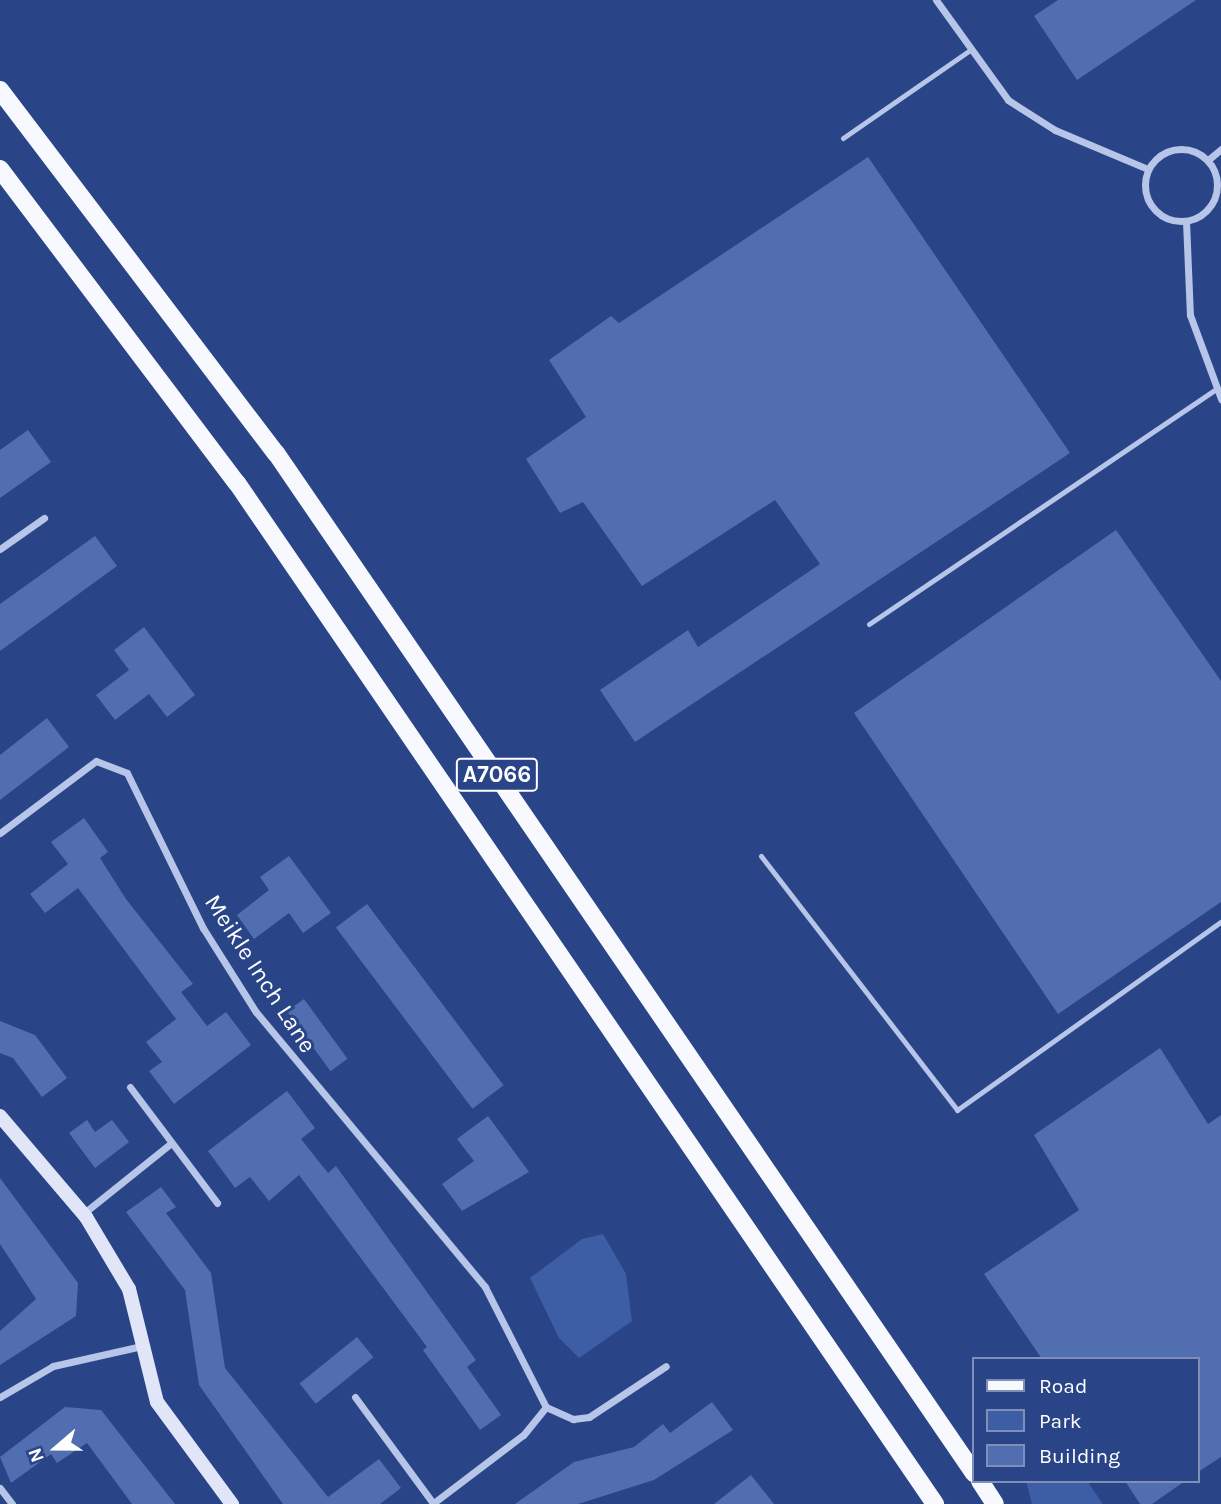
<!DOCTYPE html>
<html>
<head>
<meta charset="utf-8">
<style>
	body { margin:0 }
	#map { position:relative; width:1221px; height:1504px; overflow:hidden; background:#294588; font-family:Karla,sans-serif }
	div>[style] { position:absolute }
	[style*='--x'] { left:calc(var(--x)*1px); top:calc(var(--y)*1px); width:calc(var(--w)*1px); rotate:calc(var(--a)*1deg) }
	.green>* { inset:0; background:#3d5da5 }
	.building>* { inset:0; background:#516eb0; transform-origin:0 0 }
	.lane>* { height:5px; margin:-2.5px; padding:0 2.5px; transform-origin:2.5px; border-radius:2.5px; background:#b6c5e8 }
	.street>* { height:7px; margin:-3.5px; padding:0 3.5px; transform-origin:3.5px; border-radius:3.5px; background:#b6c5e8 }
	.street>.ring { margin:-3.5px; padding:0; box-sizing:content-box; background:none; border:7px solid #b6c5e8; border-radius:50% }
	.secondary>* { height:14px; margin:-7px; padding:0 7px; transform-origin:7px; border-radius:7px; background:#e0e6f8 }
	.primary>* { height:18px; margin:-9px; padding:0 9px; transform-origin:9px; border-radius:9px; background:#f8f9fe }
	span { translate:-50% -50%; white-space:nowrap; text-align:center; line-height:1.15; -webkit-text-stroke:6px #294588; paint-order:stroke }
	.shield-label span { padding:2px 5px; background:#294588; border:2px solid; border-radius:5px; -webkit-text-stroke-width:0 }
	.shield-label { font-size:23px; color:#fff; font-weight:700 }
	.street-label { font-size:24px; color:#fff }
	.legend { position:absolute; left:972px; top:1357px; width:228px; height:126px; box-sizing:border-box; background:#294588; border:2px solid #7f8fb8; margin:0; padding:9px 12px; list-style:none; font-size:21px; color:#fff }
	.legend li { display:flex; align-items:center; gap:14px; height:35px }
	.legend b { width:35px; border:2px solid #7f8fb8 }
	.north { position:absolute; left:21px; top:1413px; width:70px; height:70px; -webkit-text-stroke:5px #294588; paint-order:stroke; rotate:250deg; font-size:19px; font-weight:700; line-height:28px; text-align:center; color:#fff }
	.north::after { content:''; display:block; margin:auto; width:24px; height:32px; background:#fff; clip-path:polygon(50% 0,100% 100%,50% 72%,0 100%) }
</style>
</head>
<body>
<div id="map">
	<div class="green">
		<i style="clip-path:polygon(603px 1234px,626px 1274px,632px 1321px,579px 1358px,559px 1338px,530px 1278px,582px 1239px)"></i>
		<i style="clip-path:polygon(1026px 1481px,1087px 1481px,1103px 1504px,1032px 1504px)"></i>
	</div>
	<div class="building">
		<i style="clip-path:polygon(1058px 0,1196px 0,1077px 80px,1034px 16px)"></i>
		<i style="clip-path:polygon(868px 157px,1070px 453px,635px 742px,600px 690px,688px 630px,698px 647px,820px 564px,775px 500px,642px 586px,583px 502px,560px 513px,526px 459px,586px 417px,549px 360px,611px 316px,619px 323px)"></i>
		<i style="clip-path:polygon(28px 430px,51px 462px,0 498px,0 450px)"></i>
		<i style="clip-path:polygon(1116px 530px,1221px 681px,1221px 902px,1058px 1014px,854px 713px)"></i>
		<i style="clip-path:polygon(95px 536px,117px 566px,0 651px,0 604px)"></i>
		<i style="clip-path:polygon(144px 627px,195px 695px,167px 717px,149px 694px,115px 720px,96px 695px,129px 670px,114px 650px)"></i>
		<i style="clip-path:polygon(47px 718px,69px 747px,0 800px,0 755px)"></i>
		<i style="clip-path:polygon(84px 818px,108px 852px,100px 858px,126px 899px,193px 984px,181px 992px,207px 1026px,226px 1012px,251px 1045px,174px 1104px,149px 1071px,162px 1062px,146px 1042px,176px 1019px,78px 888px,45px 913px,30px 894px,68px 864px,51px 842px)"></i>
		<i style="clip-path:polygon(289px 856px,331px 913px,303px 933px,289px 913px,254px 939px,237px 915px,269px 890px,260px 877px)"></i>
		<i style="left:367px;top:904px;width:227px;height:39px;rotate:53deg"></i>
		<i style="left:304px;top:999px;width:74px;height:21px;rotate:54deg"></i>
		<i style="clip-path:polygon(0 1021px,35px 1035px,67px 1078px,42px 1097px,13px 1058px,0 1053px)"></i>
		<i style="clip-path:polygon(1160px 1048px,1208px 1124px,1221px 1115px,1221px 1457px,1198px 1472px,1198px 1359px,1042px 1359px,984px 1274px,1079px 1210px,1034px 1135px)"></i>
		<i style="clip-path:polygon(287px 1091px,315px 1128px,301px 1139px,328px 1173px,336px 1166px,476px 1360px,467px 1367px,501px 1415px,480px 1430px,423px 1350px,427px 1347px,299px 1175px,269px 1201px,250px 1177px,235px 1188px,208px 1151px)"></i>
		<i style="clip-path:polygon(488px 1116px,529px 1172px,462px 1211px,442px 1184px,474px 1161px,457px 1139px)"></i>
		<i style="clip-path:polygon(87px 1120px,95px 1132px,112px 1120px,129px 1142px,95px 1168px,69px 1133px)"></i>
		<i style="clip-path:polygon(0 1178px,78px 1283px,76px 1316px,0 1365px,0 1331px,36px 1299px,0 1244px)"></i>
		<i style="clip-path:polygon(161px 1187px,176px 1207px,166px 1213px,211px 1273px,225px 1368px,328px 1497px,379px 1459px,401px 1488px,380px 1504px,283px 1504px,199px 1385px,185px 1290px,126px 1212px)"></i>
		<i style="left:357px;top:1337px;width:26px;height:74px;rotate:51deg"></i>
		<i style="clip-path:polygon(712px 1402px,733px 1430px,654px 1480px,578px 1504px,515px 1504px,574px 1462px,634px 1447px,663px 1424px,670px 1433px)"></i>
		<i style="clip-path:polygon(65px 1407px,101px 1410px,175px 1504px,132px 1504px,87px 1443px,57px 1463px,51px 1454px,11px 1483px,0 1457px)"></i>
		<i style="clip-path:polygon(751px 1475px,774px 1504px,714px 1504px)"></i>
		<i style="clip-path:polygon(1125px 1481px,1185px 1481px,1152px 1504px,1140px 1504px)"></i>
	</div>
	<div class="lane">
		<i style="--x:843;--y:138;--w:155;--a:-34.7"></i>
		<i style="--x:869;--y:624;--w:418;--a:-34.1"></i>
		<i style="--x:761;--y:856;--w:321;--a:52.3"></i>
		<i style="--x:957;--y:1110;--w:324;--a:-35.5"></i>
	</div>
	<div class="street">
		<i style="--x:936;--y:0;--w:123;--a:54.2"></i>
		<i style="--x:1008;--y:100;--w:56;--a:32.6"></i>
		<i style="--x:1055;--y:130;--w:101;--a:22.8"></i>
		<i class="ring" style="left:1145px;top:149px;width:65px;height:65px"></i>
		<i style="--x:1208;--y:160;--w:17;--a:-40"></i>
		<i style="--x:1186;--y:221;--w:94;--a:87.6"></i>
		<i style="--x:1190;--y:315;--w:90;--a:69.7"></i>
		<i style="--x:0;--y:549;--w:54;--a:-35.2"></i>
		<i style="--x:0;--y:833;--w:120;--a:-36.9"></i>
		<i style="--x:96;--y:761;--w:33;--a:21"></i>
		<i style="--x:127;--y:773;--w:173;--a:63.9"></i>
		<i style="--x:203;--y:928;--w:99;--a:57.8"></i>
		<i style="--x:256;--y:1012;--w:358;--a:50.2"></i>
		<i style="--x:485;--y:1287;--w:135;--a:63.1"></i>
		<i style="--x:546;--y:1407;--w:36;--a:129"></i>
		<i style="--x:523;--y:1435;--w:114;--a:142.8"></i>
		<i style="--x:130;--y:1087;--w:145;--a:53.1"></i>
		<i style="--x:84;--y:1213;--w:109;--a:-38.7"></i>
		<i style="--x:0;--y:1397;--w:61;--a:-30.3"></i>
		<i style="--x:53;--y:1366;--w:91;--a:-12.7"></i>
		<i style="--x:355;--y:1397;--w:132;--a:53.7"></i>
		<i style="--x:546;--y:1407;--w:30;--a:24"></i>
		<i style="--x:573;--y:1419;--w:16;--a:-7"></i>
		<i style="--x:589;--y:1417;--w:92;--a:-33.5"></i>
		<i style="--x:0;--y:1488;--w:20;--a:53"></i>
	</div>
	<div class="secondary">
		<i style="--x:0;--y:1116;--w:133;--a:49.6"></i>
		<i style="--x:86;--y:1217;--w:84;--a:59.2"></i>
		<i style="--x:129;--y:1289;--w:116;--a:76.1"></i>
		<i style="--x:157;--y:1402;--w:127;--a:53.7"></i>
	</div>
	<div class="primary">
		<i style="--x:0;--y:90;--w:456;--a:52.8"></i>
		<i style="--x:276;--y:453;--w:1236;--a:55.62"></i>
		<i style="--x:0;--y:169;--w:393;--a:53"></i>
		<i style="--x:237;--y:483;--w:1237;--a:55.64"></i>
		<i style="--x:980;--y:1481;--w:27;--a:57"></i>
	</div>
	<div class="shield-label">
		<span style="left:497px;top:775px">A7066</span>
	</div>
	<div class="street-label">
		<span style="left:260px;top:974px;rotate:57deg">Meikle Inch Lane</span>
	</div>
	<ul class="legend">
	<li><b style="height:9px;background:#f8f9fe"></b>Road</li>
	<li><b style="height:19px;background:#3d5da5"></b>Park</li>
	<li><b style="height:19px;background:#516eb0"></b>Building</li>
	</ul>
	<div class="north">N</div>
</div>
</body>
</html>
